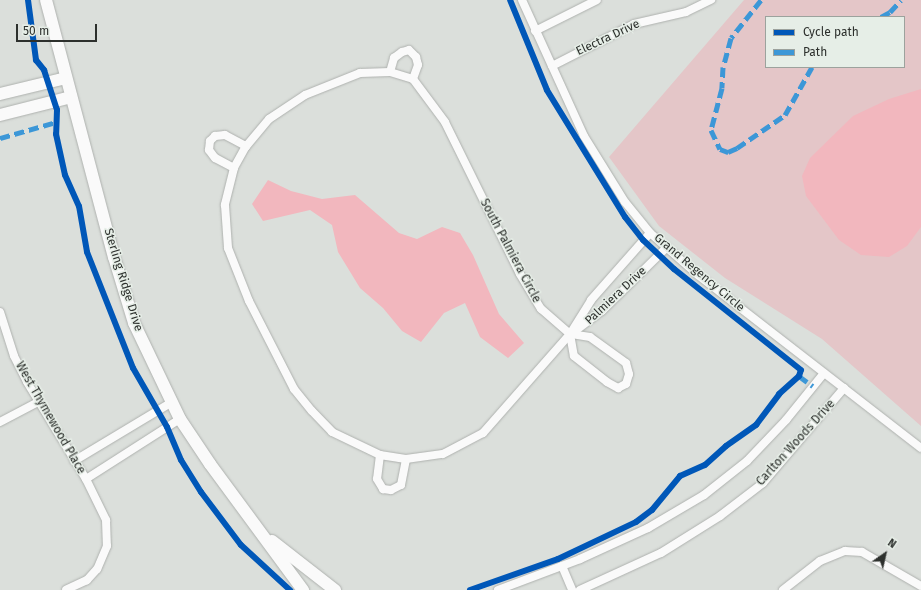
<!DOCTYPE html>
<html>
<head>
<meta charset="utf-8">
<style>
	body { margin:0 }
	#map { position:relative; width:921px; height:590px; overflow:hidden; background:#dbdfdb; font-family:"Fira Sans",sans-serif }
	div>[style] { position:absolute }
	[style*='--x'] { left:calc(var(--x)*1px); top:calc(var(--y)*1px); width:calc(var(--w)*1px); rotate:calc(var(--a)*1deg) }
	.green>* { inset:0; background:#e4c6c8 }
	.water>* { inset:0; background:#f2b7be }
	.roads { filter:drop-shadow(0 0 1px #aeb1ae) drop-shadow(0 0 1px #aeb1ae) }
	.street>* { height:8px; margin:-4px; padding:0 4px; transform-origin:4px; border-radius:4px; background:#fafafa }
	.secondary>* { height:12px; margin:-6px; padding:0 6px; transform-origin:6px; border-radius:6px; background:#fafafa }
	.quiet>* { height:5px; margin-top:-2.5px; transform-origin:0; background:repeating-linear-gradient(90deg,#3c97d7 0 10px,transparent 0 15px) }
	.cycleway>* { height:6px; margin:-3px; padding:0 3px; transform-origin:3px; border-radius:3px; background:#0057b8 }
	span { translate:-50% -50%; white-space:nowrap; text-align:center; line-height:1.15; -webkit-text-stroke:3px #e6eee7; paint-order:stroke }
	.street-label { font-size:12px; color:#2d302d }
	.legend { position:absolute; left:765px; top:16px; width:140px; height:52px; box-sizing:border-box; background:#e6eee7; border:1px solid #9ca29d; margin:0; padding:5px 7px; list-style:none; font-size:12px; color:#2d302d }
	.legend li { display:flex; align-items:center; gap:8px; height:20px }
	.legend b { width:20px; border:1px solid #9ca29d }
	.north { position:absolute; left:865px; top:534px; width:40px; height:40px; -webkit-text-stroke:3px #e6eee7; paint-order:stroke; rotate:34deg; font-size:11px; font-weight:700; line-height:16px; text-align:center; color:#2d302d }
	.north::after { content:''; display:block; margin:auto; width:14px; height:18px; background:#2d302d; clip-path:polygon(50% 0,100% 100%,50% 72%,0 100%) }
	.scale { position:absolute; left:16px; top:24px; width:81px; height:18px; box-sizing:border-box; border:2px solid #2d302d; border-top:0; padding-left:5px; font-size:12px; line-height:14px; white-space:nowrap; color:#2d302d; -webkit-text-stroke:3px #e6eee7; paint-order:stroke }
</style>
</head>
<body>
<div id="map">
	<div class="green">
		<i style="clip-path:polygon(evenodd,744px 0,921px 0,921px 426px,822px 339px,725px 278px,659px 226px,609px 157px,744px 0,766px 17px,904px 17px,904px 67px,766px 67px,766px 17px)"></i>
	</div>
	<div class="water">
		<i style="clip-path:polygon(921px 89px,921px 227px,907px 246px,889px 257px,861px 255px,839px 240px,806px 196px,802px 176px,810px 158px,853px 116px,889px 99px)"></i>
		<i style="clip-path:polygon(268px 180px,291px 191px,322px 199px,355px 195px,399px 233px,417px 239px,442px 227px,460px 233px,473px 255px,499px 314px,524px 343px,508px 358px,480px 337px,465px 303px,444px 313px,421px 342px,402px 331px,383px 308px,360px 288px,338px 252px,332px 225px,310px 210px,263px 221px,252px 204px)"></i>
	</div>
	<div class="roads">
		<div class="street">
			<i style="--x:522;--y:0;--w:149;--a:65.5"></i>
			<i style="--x:584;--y:136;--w:78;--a:58.2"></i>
			<i style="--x:625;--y:202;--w:40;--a:51"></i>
			<i style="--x:650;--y:233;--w:64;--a:41.2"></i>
			<i style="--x:698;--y:275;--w:282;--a:37.8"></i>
			<i style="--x:535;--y:31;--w:69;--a:-26.6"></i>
			<i style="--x:552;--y:66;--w:92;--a:-27.1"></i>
			<i style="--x:634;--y:24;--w:53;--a:-13"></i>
			<i style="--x:686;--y:12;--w:28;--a:-26"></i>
			<i style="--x:390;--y:72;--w:15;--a:-74"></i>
			<i style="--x:394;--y:58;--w:10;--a:-37"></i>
			<i style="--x:402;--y:52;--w:7;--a:-16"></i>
			<i style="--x:409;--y:50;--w:10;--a:45"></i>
			<i style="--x:416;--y:57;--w:8;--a:76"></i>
			<i style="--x:418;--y:65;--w:15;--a:110"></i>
			<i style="--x:234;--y:168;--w:21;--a:-152"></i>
			<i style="--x:215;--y:158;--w:10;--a:-127"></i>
			<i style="--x:209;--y:150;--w:9;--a:-84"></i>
			<i style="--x:210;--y:141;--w:7;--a:-45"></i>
			<i style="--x:215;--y:136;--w:10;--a:-6"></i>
			<i style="--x:225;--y:135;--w:24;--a:28"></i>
			<i style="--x:0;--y:312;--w:46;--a:72.3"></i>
			<i style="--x:14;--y:356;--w:29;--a:63"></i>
			<i style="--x:27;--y:382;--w:114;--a:58.7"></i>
			<i style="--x:86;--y:479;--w:46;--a:64"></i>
			<i style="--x:106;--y:520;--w:26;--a:88"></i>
			<i style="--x:107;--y:546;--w:25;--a:113"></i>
			<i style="--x:97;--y:569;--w:15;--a:132"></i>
			<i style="--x:87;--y:580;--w:23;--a:155"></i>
			<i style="--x:570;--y:334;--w:22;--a:80"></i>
			<i style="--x:574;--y:356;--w:42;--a:38.2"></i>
			<i style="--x:607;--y:382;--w:13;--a:29"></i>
			<i style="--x:618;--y:388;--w:9;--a:-27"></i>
			<i style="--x:626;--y:384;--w:10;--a:-73"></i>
			<i style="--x:629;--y:374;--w:11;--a:-105"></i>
			<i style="--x:626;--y:363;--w:44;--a:-144.2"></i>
			<i style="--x:590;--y:337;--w:20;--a:-171"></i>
			<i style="--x:570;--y:334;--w:38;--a:-139"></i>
			<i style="--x:541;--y:309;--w:41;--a:-121"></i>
			<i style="--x:520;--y:274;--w:169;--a:-116.3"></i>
			<i style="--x:445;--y:122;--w:54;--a:-126.7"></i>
			<i style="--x:413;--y:79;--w:24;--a:-163"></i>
			<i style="--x:390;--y:72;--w:30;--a:178"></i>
			<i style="--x:360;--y:73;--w:59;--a:158.2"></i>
			<i style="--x:305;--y:95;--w:43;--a:146.3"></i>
			<i style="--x:269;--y:119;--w:35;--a:130"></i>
			<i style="--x:246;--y:146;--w:25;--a:119"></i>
			<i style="--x:234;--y:168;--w:38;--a:104"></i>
			<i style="--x:225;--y:205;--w:43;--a:86"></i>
			<i style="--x:228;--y:248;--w:57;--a:68.4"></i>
			<i style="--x:249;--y:301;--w:99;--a:62.9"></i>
			<i style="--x:294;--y:389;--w:28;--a:51"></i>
			<i style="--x:312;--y:411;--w:29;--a:46"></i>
			<i style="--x:332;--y:432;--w:53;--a:25.6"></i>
			<i style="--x:380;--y:455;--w:26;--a:9"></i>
			<i style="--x:406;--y:459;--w:37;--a:-8"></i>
			<i style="--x:443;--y:454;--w:45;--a:-27.7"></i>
			<i style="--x:483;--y:433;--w:132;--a:-48.7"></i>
			<i style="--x:570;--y:334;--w:40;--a:-58"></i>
			<i style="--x:591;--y:300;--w:89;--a:-48.6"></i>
			<i style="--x:571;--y:334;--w:39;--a:-37"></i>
			<i style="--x:602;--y:311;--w:90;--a:-44.5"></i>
			<i style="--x:0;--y:422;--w:43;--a:-27.8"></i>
			<i style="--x:380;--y:455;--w:24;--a:97"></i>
			<i style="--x:377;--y:479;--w:12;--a:59"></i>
			<i style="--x:383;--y:489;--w:8;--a:7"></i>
			<i style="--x:391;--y:490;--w:11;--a:-27"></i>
			<i style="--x:401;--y:485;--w:26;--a:-79"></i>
			<i style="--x:74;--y:461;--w:114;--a:-31"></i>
			<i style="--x:86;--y:479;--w:112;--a:-32.6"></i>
			<i style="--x:562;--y:566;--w:26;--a:67"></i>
			<i style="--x:498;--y:590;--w:88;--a:-20.7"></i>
			<i style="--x:580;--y:559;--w:75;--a:-24.5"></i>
			<i style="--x:648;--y:528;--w:65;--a:-30.5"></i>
			<i style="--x:704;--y:495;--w:55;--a:-38.3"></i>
			<i style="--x:747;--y:461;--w:57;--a:-46.4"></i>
			<i style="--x:786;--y:420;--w:60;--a:-51"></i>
			<i style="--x:580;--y:590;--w:89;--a:-24.6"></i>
			<i style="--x:661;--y:553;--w:70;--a:-32.1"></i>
			<i style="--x:720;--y:516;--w:54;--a:-37.5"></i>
			<i style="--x:763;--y:483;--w:125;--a:-49.5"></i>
			<i style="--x:783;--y:590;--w:47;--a:-38.1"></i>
			<i style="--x:820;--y:561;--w:27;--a:-22"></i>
			<i style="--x:845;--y:551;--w:17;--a:3"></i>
			<i style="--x:862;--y:552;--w:68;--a:30"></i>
		</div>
		<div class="secondary">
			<i style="--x:46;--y:0;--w:266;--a:75.2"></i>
			<i style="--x:114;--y:257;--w:69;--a:73.1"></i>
			<i style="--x:134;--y:323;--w:106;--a:64.4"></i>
			<i style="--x:180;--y:419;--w:54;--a:56.3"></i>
			<i style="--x:210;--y:464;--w:157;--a:53.6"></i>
			<i style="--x:0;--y:94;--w:68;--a:-13.6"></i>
			<i style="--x:0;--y:115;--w:73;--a:-14.2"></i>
			<i style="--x:272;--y:541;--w:80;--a:37.9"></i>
		</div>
	</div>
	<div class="quiet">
		<i style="--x:761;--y:0;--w:48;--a:128.3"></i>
		<i style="--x:731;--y:38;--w:30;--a:105"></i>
		<i style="--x:723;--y:67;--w:21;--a:93"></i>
		<i style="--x:722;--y:88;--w:43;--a:104.7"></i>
		<i style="--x:711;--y:130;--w:21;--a:65"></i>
		<i style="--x:720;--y:149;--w:9;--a:21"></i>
		<i style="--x:728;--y:152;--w:10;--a:-24"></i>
		<i style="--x:737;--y:148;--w:58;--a:-34.5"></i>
		<i style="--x:785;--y:115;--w:55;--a:-60.6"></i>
		<i style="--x:881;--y:17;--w:10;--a:-29"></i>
		<i style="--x:890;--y:12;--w:16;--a:-47"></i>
		<i style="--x:0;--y:138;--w:58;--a:-15.9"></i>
		<i style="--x:799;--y:376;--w:17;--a:36"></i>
	</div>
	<div class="cycleway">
		<i style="--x:28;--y:0;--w:61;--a:82.4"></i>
		<i style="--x:36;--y:60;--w:13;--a:51"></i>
		<i style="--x:44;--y:70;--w:42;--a:72"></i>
		<i style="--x:57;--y:110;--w:24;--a:92"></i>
		<i style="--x:56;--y:134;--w:42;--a:77.6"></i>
		<i style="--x:65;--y:175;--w:34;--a:66"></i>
		<i style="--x:79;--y:206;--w:47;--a:80.1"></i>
		<i style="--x:87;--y:252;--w:125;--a:68.4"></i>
		<i style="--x:133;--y:368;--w:68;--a:60"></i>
		<i style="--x:167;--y:427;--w:36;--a:67"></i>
		<i style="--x:181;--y:460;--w:38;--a:58"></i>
		<i style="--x:201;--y:492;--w:66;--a:53"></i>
		<i style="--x:241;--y:545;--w:67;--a:42.6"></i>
		<i style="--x:470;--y:590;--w:93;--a:-19.4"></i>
		<i style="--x:558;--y:559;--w:86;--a:-25.4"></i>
		<i style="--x:636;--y:522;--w:20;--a:-37"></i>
		<i style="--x:652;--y:510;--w:44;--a:-50.5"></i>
		<i style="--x:680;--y:476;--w:27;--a:-24"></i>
		<i style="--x:705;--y:465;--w:28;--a:-42"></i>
		<i style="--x:726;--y:446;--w:37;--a:-35"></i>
		<i style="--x:756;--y:425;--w:39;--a:-53"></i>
		<i style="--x:779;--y:394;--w:27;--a:-42"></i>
		<i style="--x:799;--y:376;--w:6;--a:-72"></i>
		<i style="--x:801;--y:370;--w:162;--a:-141.5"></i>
		<i style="--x:674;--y:269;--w:42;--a:-136.9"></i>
		<i style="--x:643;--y:240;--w:29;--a:-128"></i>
		<i style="--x:625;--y:217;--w:149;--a:-121.6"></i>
		<i style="--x:547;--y:90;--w:97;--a:-112.3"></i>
	</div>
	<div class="street-label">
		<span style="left:608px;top:38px;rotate:-25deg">Electra Drive</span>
		<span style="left:510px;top:251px;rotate:62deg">South Palmiera Circle</span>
		<span style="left:699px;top:273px;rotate:40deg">Grand Regency Circle</span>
		<span style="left:123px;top:280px;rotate:73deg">Sterling Ridge Drive</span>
		<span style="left:616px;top:296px;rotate:-43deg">Palmiera Drive</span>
		<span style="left:50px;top:418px;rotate:60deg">West Thymewood Place</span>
		<span style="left:796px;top:443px;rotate:-48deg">Carlton Woods Drive</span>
	</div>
	<ul class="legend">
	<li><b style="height:5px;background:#0057b8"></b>Cycle path</li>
	<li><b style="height:5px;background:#3c97d7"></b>Path</li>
	</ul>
	<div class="north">N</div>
	<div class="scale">50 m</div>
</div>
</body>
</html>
